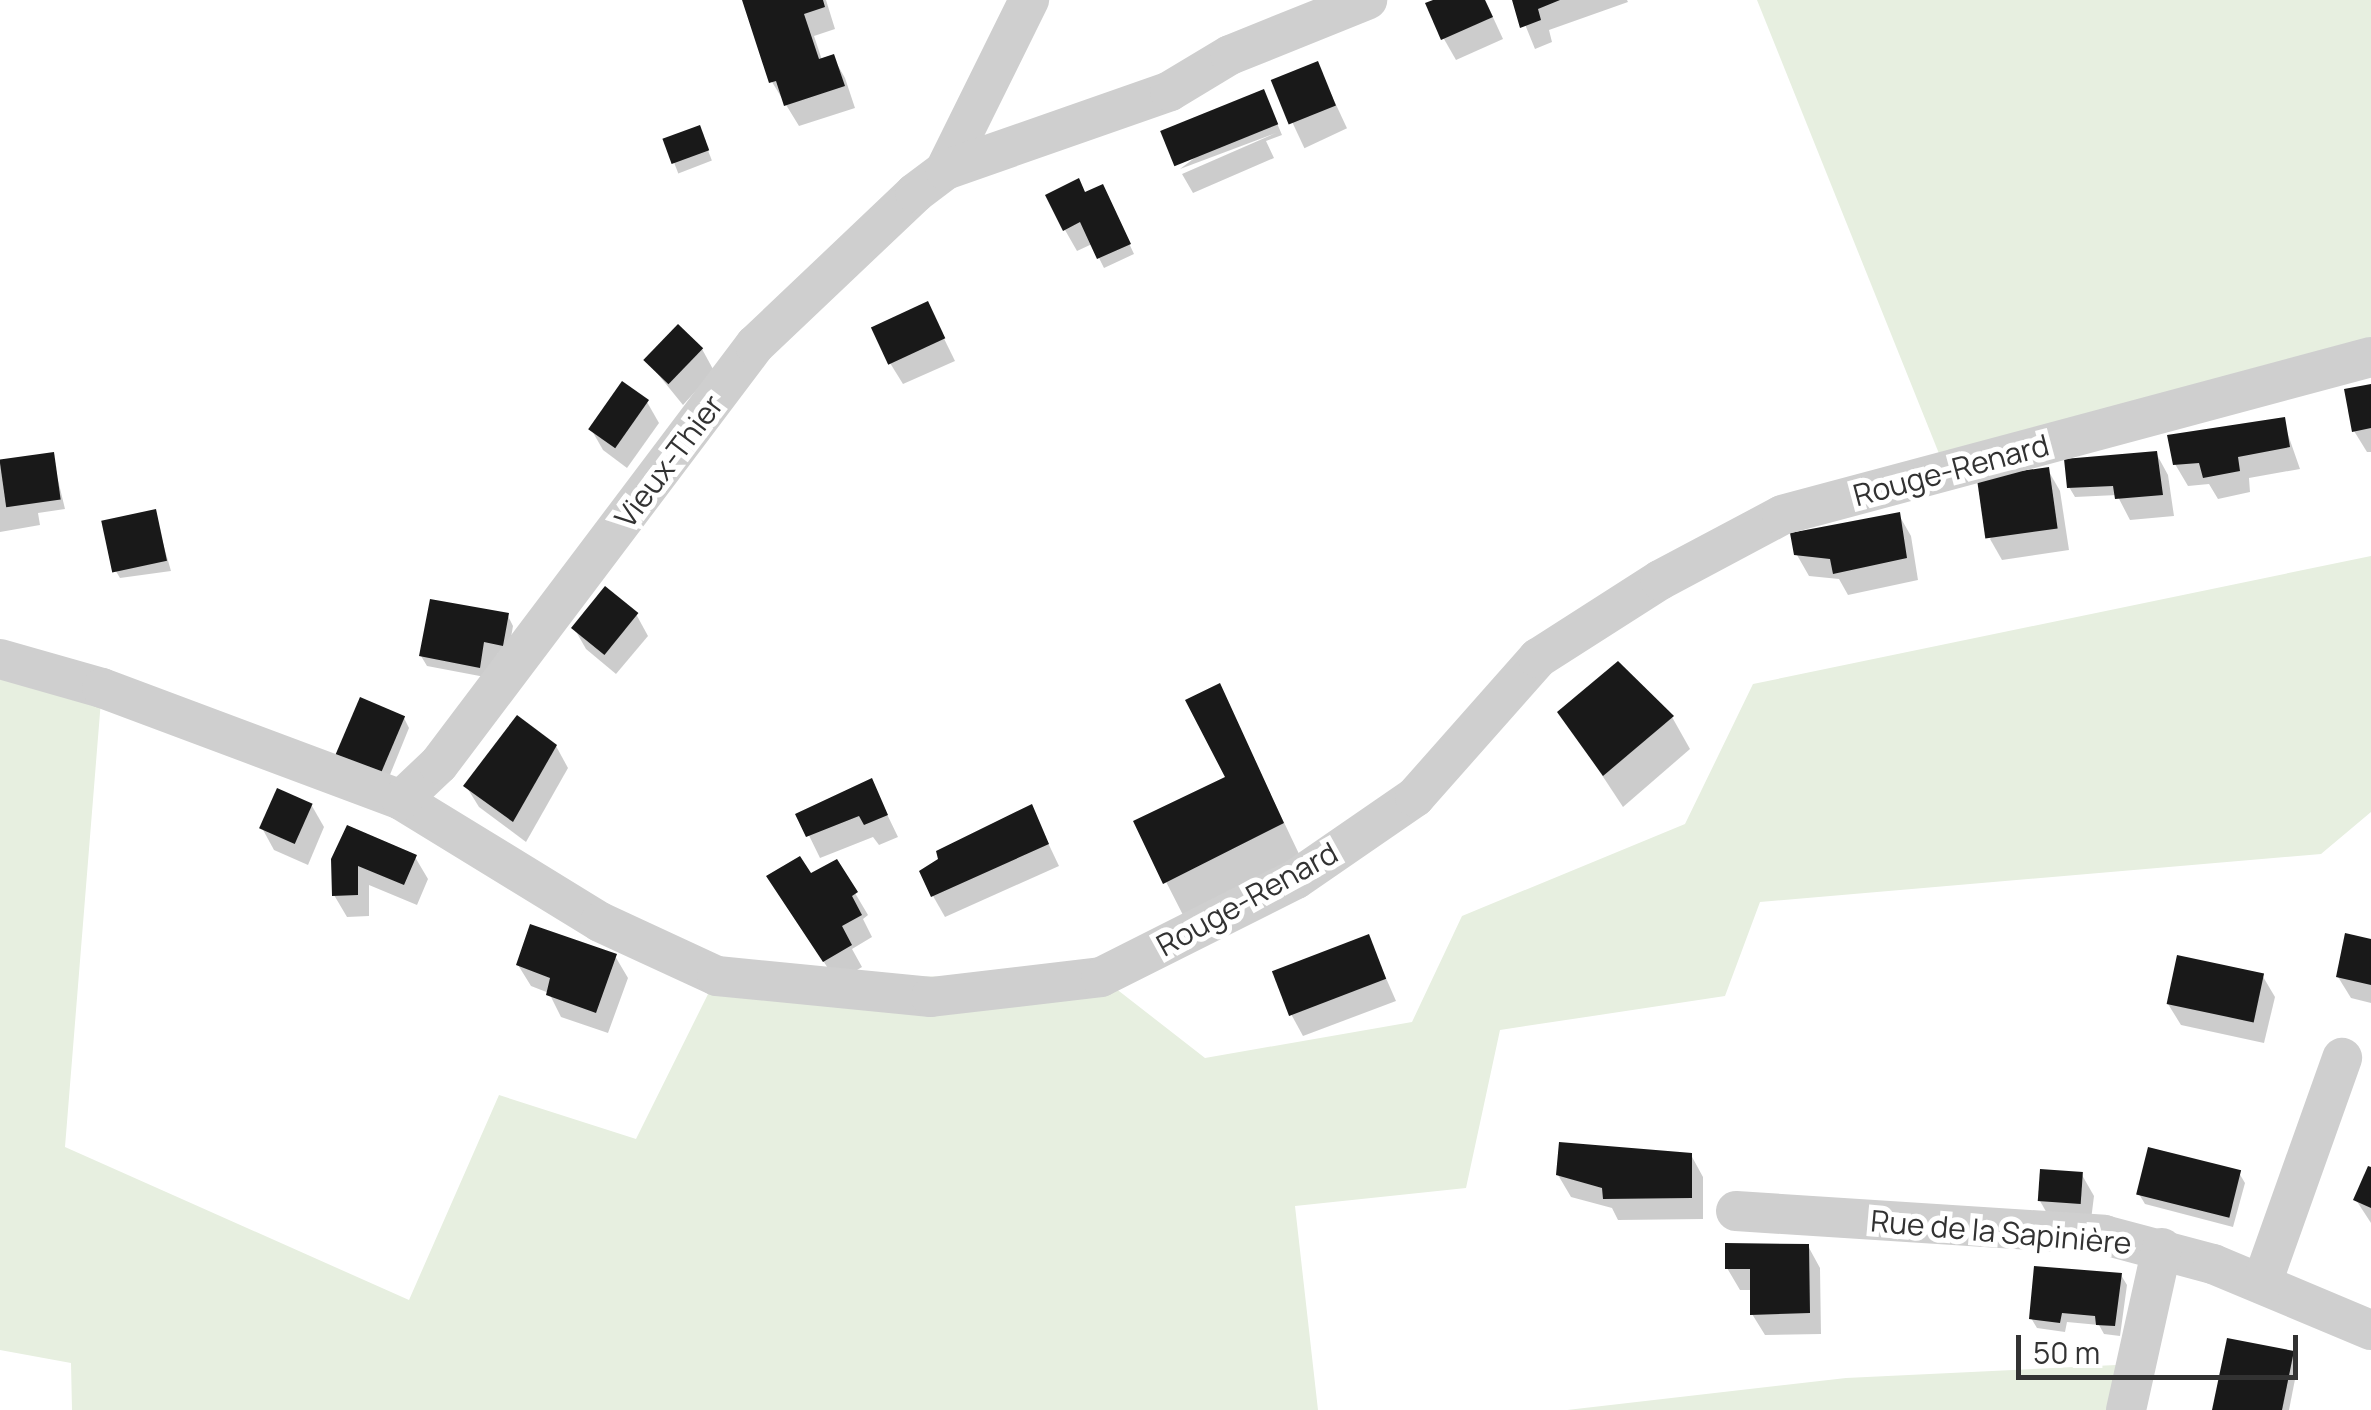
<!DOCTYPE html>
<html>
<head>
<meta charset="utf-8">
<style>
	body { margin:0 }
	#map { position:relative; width:2371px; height:1410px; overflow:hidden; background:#fff; font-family:Manrope,sans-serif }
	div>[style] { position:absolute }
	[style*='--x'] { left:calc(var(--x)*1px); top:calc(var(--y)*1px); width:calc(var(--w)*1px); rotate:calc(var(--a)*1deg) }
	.green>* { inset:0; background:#e7efe0 }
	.shadow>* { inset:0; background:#0003; transform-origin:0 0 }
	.building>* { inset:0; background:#191919; transform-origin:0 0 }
	.street>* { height:40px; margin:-20px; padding:0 20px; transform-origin:20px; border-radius:20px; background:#cfcfcf }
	span { translate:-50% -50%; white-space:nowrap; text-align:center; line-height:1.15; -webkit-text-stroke:10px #fff; paint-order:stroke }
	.street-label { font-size:30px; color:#323232 }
	.scale { position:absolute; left:2016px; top:1335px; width:282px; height:45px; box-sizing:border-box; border:5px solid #323232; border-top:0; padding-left:12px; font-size:30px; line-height:35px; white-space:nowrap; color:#323232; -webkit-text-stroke:8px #fff; paint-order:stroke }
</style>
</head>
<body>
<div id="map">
	<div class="green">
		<i style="clip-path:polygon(1757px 0,2371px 0,2371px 357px,1946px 471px)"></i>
		<i style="clip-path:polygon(2371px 556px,2371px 812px,2321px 854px,1760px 902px,1725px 996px,1500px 1030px,1466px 1188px,1295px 1206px,1318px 1410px,72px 1410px,71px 1363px,0 1350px,0 659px,102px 688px,65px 1147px,409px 1300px,499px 1095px,636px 1139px,717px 976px,1101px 977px,1205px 1058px,1412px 1022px,1462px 916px,1685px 824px,1753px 684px)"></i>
		<i style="clip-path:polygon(2137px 1364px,2126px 1410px,1567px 1410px,1846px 1378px)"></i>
	</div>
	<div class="shadow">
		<i style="clip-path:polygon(745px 0,826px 0,835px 29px,814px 36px,822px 60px,833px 57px,845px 78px,855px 108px,799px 126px,772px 82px)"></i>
		<i style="clip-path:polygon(1439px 0,1485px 0,1503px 39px,1456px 60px,1444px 39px)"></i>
		<i style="clip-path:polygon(1515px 0,1627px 0,1628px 2px,1549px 30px,1552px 42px,1535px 49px)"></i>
		<i style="left:1317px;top:64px;width:71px;height:47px;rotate:65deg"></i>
		<i style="clip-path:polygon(1268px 102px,1282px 135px,1266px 141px,1274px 158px,1193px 193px,1182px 174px,1276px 133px,1180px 169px)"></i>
		<i style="left:699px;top:127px;width:36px;height:36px;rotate:69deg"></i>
		<i style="clip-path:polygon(1086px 195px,1127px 239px,1134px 254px,1104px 268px,1092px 244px,1077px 251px,1065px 230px)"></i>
		<i style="clip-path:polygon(927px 304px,955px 361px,903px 384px,890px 363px)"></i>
		<i style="clip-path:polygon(702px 349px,714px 371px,683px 405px,648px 362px)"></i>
		<i style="clip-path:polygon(2371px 386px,2371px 452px,2367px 452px,2354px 431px)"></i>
		<i style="clip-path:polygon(647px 402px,659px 423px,627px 468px,603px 450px,591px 429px)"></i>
		<i style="clip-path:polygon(2283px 420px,2300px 469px,2249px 478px,2250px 492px,2218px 499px,2209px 484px,2188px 486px,2175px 464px)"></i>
		<i style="clip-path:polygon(2156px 453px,2168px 475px,2174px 516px,2130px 520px,2117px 495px,2075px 497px,2069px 487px)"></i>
		<i style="clip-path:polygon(52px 455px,65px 509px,38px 513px,40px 525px,0 532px,0 463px)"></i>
		<i style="clip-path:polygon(2048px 470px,2060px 491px,2069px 550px,2002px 560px,1990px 539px)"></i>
		<i style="clip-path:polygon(154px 512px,171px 571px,120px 578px,114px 568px)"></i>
		<i style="clip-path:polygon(1899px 515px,1911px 536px,1918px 580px,1848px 595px,1839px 579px,1809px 576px,1797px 555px)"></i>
		<i style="clip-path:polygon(636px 614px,648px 636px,616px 674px,586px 649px,574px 628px)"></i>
		<i style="clip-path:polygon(508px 616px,513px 626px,508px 655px,498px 653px,494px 672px,485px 677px,427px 666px,421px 656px)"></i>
		<i style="clip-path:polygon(1219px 686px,1300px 856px,1183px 915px,1136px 823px,1228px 778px)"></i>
		<i style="clip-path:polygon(1561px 713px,1672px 717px,1690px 749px,1623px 807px)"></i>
		<i style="clip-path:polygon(404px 718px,409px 728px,385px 787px,343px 770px)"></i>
		<i style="clip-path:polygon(556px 746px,568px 768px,526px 842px,479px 807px,466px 786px)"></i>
		<i style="clip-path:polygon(871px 781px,898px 837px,879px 845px,873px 837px,820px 858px,799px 815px)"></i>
		<i style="clip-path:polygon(312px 806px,324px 827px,308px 865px,274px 850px,262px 828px)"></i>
		<i style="clip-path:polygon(1031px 807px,1059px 866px,945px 917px,933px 896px,941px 861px)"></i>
		<i style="clip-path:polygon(415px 857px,428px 879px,417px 905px,369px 885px,369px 916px,347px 917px,334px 895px,333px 860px)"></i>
		<i style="clip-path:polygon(810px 876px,855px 893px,868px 915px,863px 919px,872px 937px,852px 949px,862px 967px,837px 982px,782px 898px)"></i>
		<i style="clip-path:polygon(1368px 937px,1396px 1001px,1303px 1036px,1291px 1014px)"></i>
		<i style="clip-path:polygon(2371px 941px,2371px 1003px,2351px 998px,2338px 977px)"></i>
		<i style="clip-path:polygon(615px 956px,628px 978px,608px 1033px,561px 1017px,549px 993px,531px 986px,518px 965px)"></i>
		<i style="clip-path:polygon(2262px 975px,2275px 997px,2264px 1043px,2181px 1025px,2168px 1004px)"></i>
		<i style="clip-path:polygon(1691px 1155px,1703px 1177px,1703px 1219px,1618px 1220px,1612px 1208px,1571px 1197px,1558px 1175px)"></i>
		<i style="clip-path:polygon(2371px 1170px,2371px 1223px,2356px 1200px)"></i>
		<i style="clip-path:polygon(2239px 1173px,2245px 1183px,2233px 1227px,2145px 1204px,2139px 1194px)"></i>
		<i style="clip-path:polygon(2082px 1175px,2094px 1196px,2090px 1228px,2052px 1222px,2040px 1201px)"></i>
		<i style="clip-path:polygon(1808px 1246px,1820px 1268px,1821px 1334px,1765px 1335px,1752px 1314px,1752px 1290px,1740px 1290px,1727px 1268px)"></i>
		<i style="clip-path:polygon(2121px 1275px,2127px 1285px,2120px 1336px,2104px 1334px,2099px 1325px,2067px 1322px,2065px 1332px,2037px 1328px,2031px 1318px)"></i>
		<i style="clip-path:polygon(2293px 1354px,2298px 1364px,2289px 1410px,2215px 1410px)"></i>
	</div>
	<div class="building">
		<i style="clip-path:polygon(742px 0,823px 0,825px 7px,804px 14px,819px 59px,834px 54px,845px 86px,784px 106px,776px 81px,769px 83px)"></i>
		<i style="clip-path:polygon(1433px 0,1485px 0,1493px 17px,1441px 40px,1425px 3px)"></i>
		<i style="clip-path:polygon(1512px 0,1560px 0,1538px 9px,1541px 20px,1520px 28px)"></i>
		<i style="left:1318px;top:61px;width:48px;height:51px;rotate:68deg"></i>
		<i style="left:1264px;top:89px;width:38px;height:112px;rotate:68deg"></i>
		<i style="left:700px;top:125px;width:27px;height:40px;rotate:70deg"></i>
		<i style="clip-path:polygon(1079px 178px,1085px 192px,1103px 184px,1131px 244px,1097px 259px,1080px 222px,1063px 231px,1045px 195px)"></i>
		<i style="left:928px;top:301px;width:41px;height:63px;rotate:65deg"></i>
		<i style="left:678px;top:324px;width:35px;height:50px;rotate:44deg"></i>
		<i style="left:622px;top:381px;width:33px;height:59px;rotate:35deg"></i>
		<i style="clip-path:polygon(2371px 384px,2371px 428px,2352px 432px,2344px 389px)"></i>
		<i style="clip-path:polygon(2285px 417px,2290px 447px,2238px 457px,2240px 471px,2203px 478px,2199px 463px,2173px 465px,2167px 435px)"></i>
		<i style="clip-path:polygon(2157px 451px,2163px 495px,2115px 499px,2113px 486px,2067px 488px,2064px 459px)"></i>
		<i style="left:54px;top:452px;width:48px;height:55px;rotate:82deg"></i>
		<i style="left:2049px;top:467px;width:62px;height:73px;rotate:82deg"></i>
		<i style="left:156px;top:509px;width:53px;height:56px;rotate:78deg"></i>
		<i style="clip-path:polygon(1900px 512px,1907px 558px,1833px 574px,1830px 559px,1794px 555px,1790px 533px)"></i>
		<i style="left:605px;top:586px;width:43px;height:54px;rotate:39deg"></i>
		<i style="clip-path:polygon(430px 599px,509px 613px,503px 646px,484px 642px,480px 668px,419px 656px)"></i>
		<i style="clip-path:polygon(1618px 661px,1674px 716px,1603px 776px,1557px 712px)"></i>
		<i style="clip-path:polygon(1220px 683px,1284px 823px,1163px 884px,1133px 821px,1225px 777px,1185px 700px)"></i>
		<i style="left:360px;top:697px;width:49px;height:68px;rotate:23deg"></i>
		<i style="clip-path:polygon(517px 715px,557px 745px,513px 822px,463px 786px)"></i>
		<i style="clip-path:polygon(872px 778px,888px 815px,864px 825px,859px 816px,806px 837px,795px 814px)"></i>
		<i style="left:277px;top:788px;width:39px;height:44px;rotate:24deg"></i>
		<i style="clip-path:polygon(1032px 804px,1049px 844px,931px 897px,919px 871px,938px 859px,936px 851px)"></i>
		<i style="clip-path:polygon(347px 825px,417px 855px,404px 885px,358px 866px,358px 895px,332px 896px,331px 859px)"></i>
		<i style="clip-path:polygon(800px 856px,811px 873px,837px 859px,858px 892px,852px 896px,862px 915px,842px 926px,852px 945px,823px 962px,766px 876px)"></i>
		<i style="clip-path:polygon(530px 924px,617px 954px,596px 1013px,546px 995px,550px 978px,516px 965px)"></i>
		<i style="clip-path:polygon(2345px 933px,2371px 939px,2371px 985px,2336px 977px)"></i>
		<i style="left:1369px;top:934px;width:48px;height:104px;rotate:69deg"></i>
		<i style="left:2177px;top:955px;width:89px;height:50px;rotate:12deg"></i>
		<i style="clip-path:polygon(1559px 1142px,1692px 1153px,1692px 1198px,1603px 1199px,1602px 1188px,1556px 1175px)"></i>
		<i style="left:2148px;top:1147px;width:96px;height:49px;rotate:14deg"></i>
		<i style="clip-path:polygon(2368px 1166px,2371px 1167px,2371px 1208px,2353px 1200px)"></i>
		<i style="left:2040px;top:1169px;width:43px;height:32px;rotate:4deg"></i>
		<i style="clip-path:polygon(1725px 1243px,1809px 1244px,1810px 1313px,1750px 1315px,1750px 1269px,1725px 1269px)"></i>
		<i style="clip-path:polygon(2034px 1266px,2122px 1273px,2115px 1326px,2096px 1325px,2095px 1316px,2062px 1313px,2060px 1323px,2029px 1319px)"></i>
		<i style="clip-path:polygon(2227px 1338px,2294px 1351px,2282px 1410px,2212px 1410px)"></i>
	</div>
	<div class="street">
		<i style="--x:945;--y:170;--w:190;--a:-63.7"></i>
		<i style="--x:0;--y:659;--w:106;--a:15.9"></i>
		<i style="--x:102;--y:688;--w:319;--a:20.5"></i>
		<i style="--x:401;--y:800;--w:233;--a:31.5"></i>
		<i style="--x:600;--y:922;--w:129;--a:24.8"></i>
		<i style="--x:717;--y:976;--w:215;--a:5.6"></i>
		<i style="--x:931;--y:997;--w:171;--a:-6.7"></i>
		<i style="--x:1101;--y:977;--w:218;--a:-26.7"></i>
		<i style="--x:1296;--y:879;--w:145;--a:-34.6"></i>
		<i style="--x:1415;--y:797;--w:186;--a:-48.5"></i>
		<i style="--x:1538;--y:658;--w:145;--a:-32.6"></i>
		<i style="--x:1660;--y:580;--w:138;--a:-28"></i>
		<i style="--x:1782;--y:515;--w:610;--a:-15.02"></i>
		<i style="--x:401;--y:800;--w:52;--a:-43.5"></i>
		<i style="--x:439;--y:764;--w:525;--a:-52.98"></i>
		<i style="--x:755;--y:345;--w:221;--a:-43.5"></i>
		<i style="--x:915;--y:193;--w:38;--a:-37"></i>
		<i style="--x:945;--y:170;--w:238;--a:-19.3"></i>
		<i style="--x:1170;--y:91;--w:70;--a:-31"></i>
		<i style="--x:1230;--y:55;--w:148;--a:-21.9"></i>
		<i style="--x:1736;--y:1211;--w:369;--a:3.7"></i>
		<i style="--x:2104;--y:1235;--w:113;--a:14.9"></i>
		<i style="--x:2213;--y:1264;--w:171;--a:22.7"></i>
		<i style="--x:2262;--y:1283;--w:239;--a:-70.4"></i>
		<i style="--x:2126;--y:1410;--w:166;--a:-77.5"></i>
	</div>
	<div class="street-label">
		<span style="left:669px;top:461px;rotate:-53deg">Vieux-Thier</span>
		<span style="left:1951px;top:470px;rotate:-15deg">Rouge-Renard</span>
		<span style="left:1247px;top:899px;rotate:-29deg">Rouge-Renard</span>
		<span style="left:2001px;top:1232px;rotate:5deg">Rue de la Sapinière</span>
	</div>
	<div class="scale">50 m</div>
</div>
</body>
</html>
